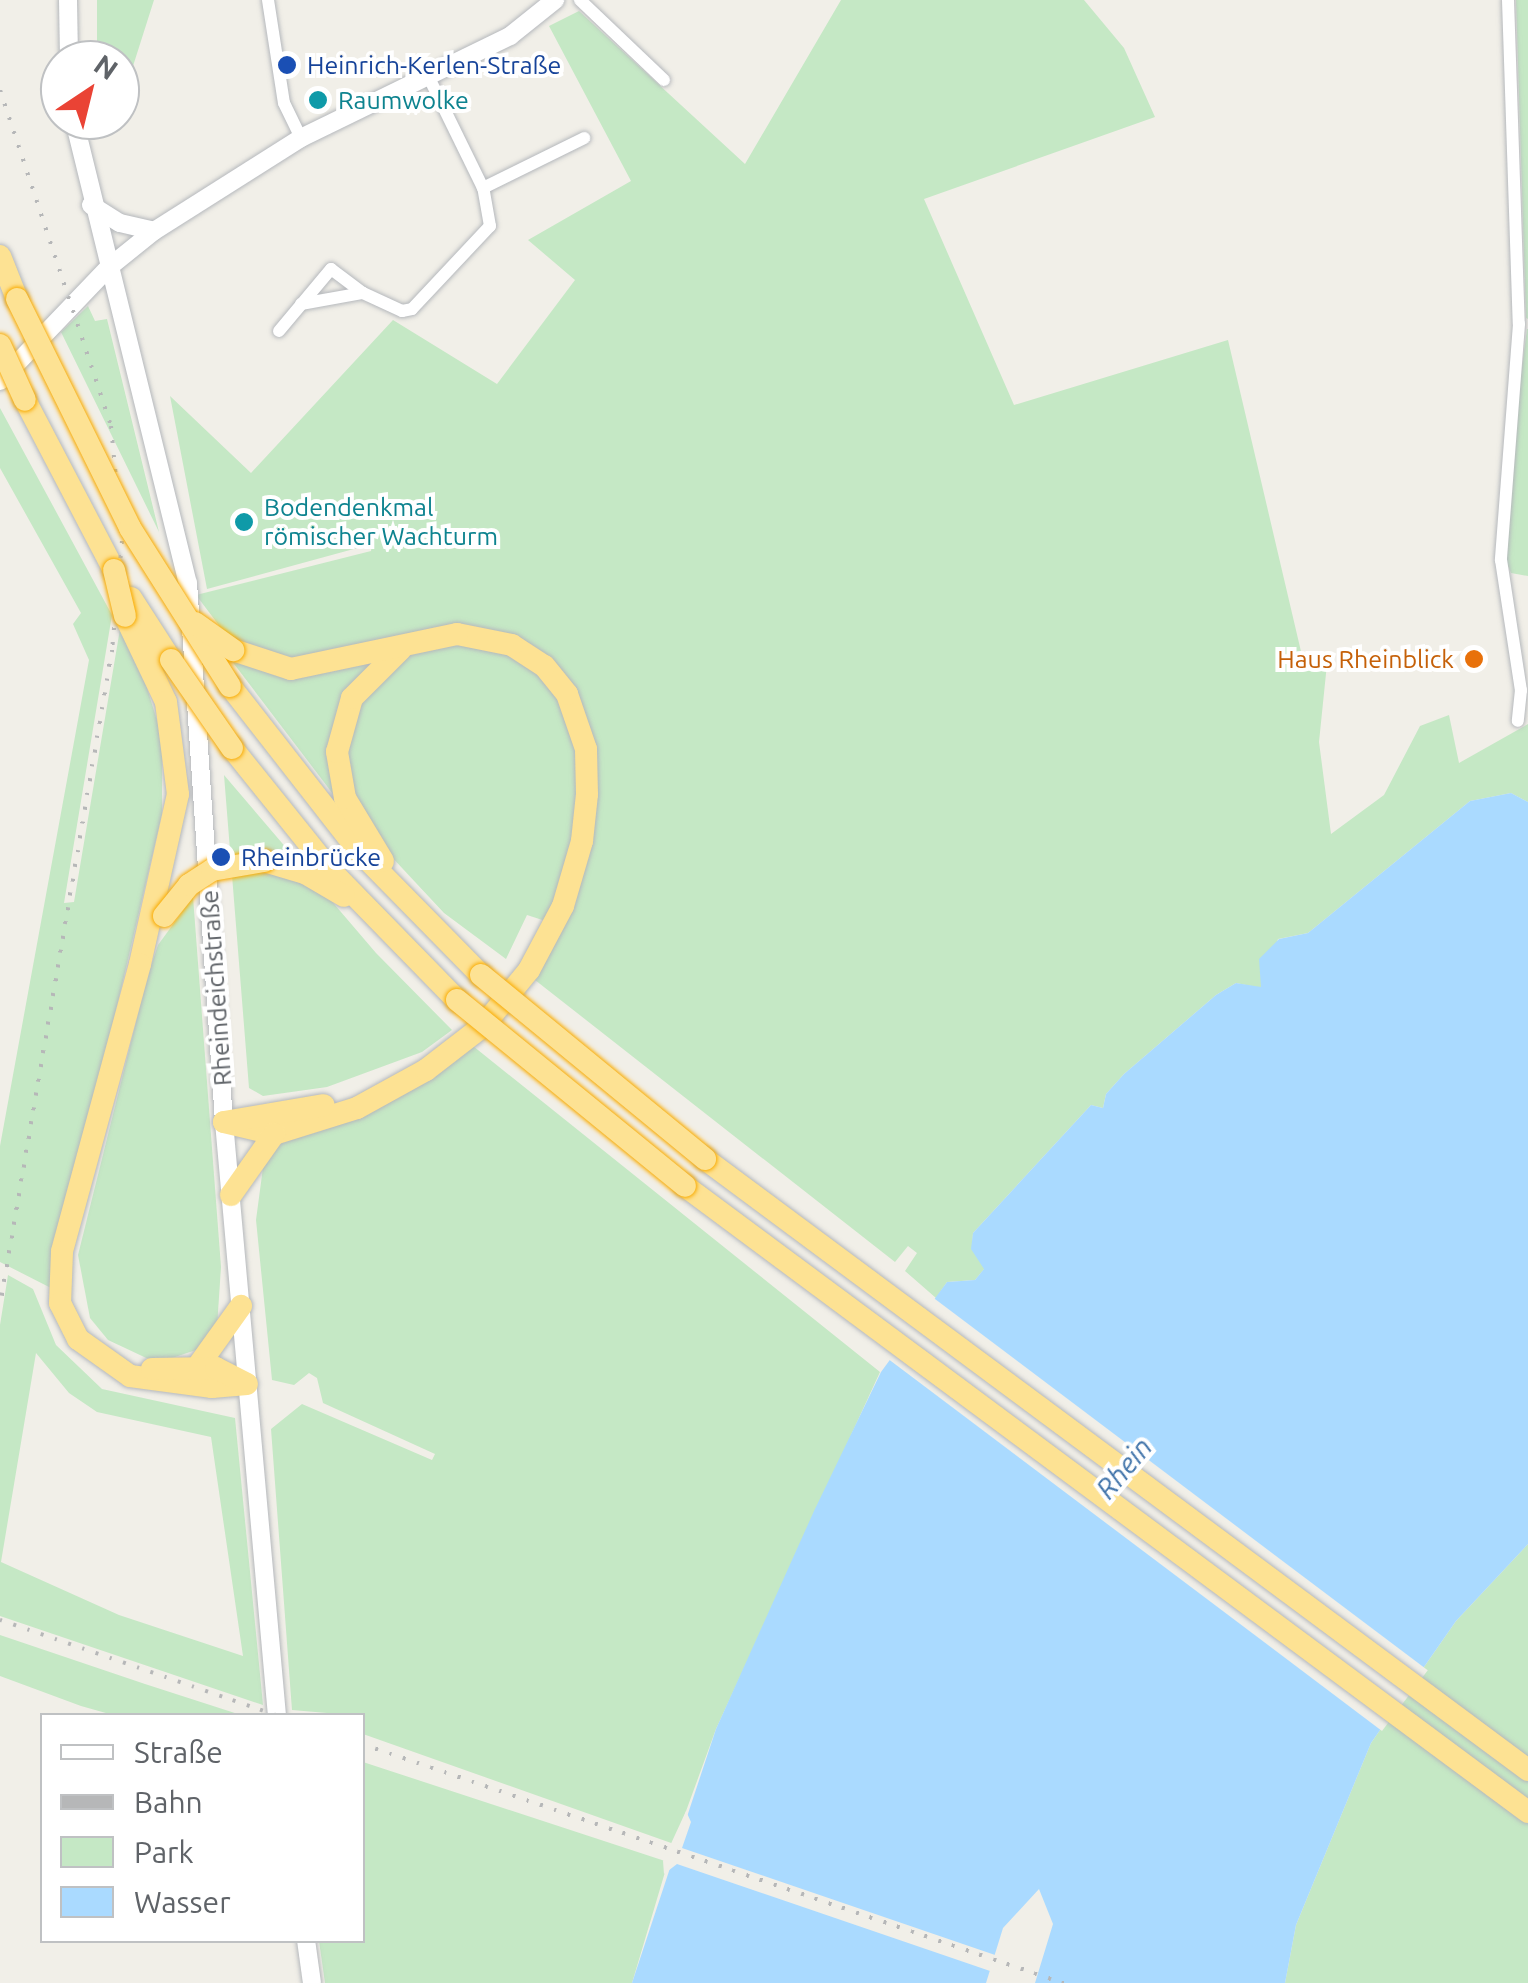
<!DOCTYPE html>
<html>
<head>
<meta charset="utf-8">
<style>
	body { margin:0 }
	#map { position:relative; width:1528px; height:1983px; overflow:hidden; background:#f1efe8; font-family:Ubuntu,sans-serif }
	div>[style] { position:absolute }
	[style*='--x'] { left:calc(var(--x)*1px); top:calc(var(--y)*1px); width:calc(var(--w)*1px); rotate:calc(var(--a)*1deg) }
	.green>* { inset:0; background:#c5e8c5 }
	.water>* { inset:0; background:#aadaff }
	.pier>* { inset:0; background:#f1efe8; transform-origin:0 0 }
	.roads { filter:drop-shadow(0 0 2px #b5b8bc) drop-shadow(0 0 2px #b5b8bc) }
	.minor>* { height:12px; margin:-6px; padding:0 6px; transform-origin:6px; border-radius:6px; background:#fff }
	.secondary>* { height:18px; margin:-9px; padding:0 9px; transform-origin:9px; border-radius:9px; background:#fff }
	.motorway>* { height:22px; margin:-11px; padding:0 11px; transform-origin:11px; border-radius:11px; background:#fde293 }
	.rail>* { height:4px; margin-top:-2px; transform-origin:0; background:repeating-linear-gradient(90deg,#b6b7b8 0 2.5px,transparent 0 14.5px) }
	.bridges { filter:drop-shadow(0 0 2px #f9ab00) drop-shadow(0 0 2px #f9ab00) }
	.motorway-bridge>* { height:22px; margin:-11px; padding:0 11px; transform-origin:11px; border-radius:11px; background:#fde293 }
	.dots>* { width:28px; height:28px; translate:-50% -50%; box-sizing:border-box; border:5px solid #fff; border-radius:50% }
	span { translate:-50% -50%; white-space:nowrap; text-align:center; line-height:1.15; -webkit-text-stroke:8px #fff; paint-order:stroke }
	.transit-label { font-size:25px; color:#164399 }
	.left { translate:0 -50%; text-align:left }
	.culture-label { font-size:25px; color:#0d838f }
	.food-label { font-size:25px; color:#c56008 }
	.right { translate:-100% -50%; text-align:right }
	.street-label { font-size:25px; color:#5f6368 }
	.water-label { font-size:28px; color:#4174aa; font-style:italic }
	.legend { position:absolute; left:40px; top:1713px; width:325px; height:230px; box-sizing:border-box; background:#fff; border:2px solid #bfc1c3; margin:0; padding:12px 18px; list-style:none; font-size:30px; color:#5f6368 }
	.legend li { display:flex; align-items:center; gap:20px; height:50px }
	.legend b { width:50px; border:2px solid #bfc1c3 }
	.north { position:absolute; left:40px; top:40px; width:100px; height:100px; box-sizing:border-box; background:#fff; border:2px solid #bfc1c3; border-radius:50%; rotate:35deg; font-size:28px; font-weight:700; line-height:40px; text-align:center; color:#5f6368 }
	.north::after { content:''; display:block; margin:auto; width:35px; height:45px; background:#ea4335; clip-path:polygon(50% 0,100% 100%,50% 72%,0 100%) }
</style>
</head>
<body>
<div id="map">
	<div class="green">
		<i style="clip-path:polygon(97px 0,154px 0,120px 107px,120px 60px,97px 60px)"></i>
		<i style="clip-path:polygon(841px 0,1084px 0,1124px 48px,1155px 117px,924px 199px,1014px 405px,1228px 340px,1303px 660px,1328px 654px,1319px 742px,1331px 834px,1384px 795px,1420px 726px,1449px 715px,1459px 763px,1528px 724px,1528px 802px,1511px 793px,1470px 801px,1308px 933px,1278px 939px,1261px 988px,1236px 983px,1216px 995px,1124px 1074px,1106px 1094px,1103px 1108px,1091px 1105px,973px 1233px,972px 1249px,985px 1268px,975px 1280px,947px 1282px,936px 1298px,905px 1271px,917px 1253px,908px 1246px,895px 1262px,535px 980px,564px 927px,527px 915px,506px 959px,444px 913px,333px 794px,231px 660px,227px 636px,196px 595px,371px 551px,372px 544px,207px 589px,170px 396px,251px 473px,393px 320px,497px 384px,575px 280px,528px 240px,631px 181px,549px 26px,579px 11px,745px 164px)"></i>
		<i style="clip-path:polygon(1516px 0,1528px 0,1528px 319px,1526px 318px)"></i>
		<i style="clip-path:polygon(88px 306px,95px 321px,107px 319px,159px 532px,61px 332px)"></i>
		<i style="clip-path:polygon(1527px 329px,1528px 329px,1528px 576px,1511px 573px,1506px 561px,1508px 474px)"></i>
		<i style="clip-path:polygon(0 408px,112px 615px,64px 903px,74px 902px,120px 629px,140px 665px,162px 737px,162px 814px,51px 1288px,0 1262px,0 1146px,89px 660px,73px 624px,81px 613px,0 468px)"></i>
		<i style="clip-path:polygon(224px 775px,376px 953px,452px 1030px,422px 1052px,327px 1087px,263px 1096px,249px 1088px)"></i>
		<i style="clip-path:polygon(193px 897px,221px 1267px,217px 1327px,199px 1349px,157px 1363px,108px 1340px,90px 1318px,78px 1255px,147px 978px,158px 945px)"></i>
		<i style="clip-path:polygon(473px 1046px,880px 1372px,716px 1729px,674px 1844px,363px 1734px,362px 1716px,292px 1710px,271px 1429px,302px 1404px,432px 1460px,435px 1454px,323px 1403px,317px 1378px,309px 1373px,294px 1385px,272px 1380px,256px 1220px,264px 1160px,270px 1146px)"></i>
		<i style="clip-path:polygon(evenodd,8px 1275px,33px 1289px,56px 1345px,102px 1389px,235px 1418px,263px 1705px,0 1616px,0 1325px,8px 1275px,36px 1353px,69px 1393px,97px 1412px,211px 1437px,243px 1656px,119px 1615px,1px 1562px,36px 1353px)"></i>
		<i style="clip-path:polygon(1528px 1544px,1528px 1983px,1285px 1983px,1296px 1925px,1371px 1743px,1456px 1621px)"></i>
		<i style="clip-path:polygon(0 1635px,145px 1684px,241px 1715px,113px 1715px,81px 1706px,0 1676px)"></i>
		<i style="clip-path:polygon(363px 1762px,668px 1862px,632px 1983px,325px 1983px,319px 1941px,362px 1940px)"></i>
	</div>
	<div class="water">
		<i style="clip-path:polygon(1511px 793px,1528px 802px,1528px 1544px,1456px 1621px,1371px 1743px,1296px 1925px,1285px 1983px,1035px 1983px,1053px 1924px,1039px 1889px,1003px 1928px,986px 1983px,632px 1983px,716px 1729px,814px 1511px,881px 1372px,947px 1282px,975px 1280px,984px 1269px,971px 1249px,973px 1233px,1091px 1105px,1103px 1108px,1106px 1094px,1124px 1074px,1216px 995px,1236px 983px,1261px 987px,1259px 959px,1279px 939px,1308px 933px,1470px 801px)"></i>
	</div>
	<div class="pier">
		<i style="left:931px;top:1296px;width:622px;height:76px;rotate:37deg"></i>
		<i style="clip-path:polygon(686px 1811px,691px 1822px,682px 1848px,998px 1956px,993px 1972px,677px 1864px,664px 1874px,663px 1861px)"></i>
	</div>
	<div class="roads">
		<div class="minor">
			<i style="--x:268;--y:0;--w:104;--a:81.2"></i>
			<i style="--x:284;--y:103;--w:39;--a:64"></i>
			<i style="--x:580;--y:0;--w:116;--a:43.6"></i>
			<i style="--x:1508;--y:0;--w:324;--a:88.1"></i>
			<i style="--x:1519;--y:324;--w:237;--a:94.4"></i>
			<i style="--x:1501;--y:560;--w:132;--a:81.3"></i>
			<i style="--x:1521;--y:690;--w:31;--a:96"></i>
			<i style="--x:483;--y:188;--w:113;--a:-26.3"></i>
			<i style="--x:301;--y:304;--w:63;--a:-10.1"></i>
			<i style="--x:279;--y:331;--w:81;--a:-50"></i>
			<i style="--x:331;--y:269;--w:40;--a:37"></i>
			<i style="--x:363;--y:293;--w:43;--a:24.8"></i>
			<i style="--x:402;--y:311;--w:10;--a:-11"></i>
			<i style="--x:412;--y:309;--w:114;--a:-46.8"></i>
			<i style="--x:490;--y:226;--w:39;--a:-100"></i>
			<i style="--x:483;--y:188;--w:123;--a:-116.1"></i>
		</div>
		<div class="secondary">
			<i style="--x:68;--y:0;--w:60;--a:89"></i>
			<i style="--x:74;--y:120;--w:477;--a:76.2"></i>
			<i style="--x:188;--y:583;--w:540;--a:86.18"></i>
			<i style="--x:224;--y:1122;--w:596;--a:84.9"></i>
			<i style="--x:91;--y:205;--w:34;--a:32"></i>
			<i style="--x:120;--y:223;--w:35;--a:13"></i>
			<i style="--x:0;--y:381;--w:156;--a:-46.3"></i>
			<i style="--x:108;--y:268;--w:59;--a:-38.8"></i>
			<i style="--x:154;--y:231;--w:174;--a:-32.3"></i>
			<i style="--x:301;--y:138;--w:233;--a:-26"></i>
			<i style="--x:510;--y:36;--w:58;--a:-38.7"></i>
			<i style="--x:306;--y:1940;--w:43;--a:82.1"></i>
		</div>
		<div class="motorway">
			<i style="--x:0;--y:256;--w:46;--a:68.4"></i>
			<i style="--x:25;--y:400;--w:192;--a:62.4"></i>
			<i style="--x:131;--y:598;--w:74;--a:57.2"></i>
			<i style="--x:125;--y:616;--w:95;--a:64.5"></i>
			<i style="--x:166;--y:702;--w:93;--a:82.6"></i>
			<i style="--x:178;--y:794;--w:174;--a:102.6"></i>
			<i style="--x:140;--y:964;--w:298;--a:105.2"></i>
			<i style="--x:62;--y:1252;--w:51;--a:92.2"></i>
			<i style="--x:60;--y:1303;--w:40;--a:63.4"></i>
			<i style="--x:78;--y:1339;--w:64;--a:35.4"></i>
			<i style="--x:130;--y:1376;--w:83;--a:7.6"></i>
			<i style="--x:212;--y:1387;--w:35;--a:-5"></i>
			<i style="--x:230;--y:686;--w:209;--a:52"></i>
			<i style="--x:359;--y:851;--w:174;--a:45.5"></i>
			<i style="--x:232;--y:748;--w:156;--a:51.2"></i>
			<i style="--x:330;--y:870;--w:182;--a:45.7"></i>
			<i style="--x:264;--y:861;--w:43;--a:16.3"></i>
			<i style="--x:305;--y:873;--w:45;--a:30.5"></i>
			<i style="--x:383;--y:861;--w:74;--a:-121.1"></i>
			<i style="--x:345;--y:798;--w:47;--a:-99.9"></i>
			<i style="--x:337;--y:752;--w:56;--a:-74.5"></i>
			<i style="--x:352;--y:698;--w:69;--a:-45"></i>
			<i style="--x:224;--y:1122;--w:51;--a:13.5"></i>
			<i style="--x:274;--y:1134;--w:87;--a:-17.4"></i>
			<i style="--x:357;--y:1108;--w:79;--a:-28.8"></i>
			<i style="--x:426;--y:1070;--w:72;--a:-37.7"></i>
			<i style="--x:483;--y:1026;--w:72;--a:-50.6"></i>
			<i style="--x:529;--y:970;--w:72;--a:-62"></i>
			<i style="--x:563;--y:906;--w:68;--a:-73.7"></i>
			<i style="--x:582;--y:841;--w:47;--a:-83.9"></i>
			<i style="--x:587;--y:794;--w:45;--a:-91.3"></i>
			<i style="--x:586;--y:749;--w:58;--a:-109.1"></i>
			<i style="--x:567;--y:694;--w:36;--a:-129"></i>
			<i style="--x:544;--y:666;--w:38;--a:-147"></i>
			<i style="--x:512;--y:645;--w:56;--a:-168.7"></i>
			<i style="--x:457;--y:634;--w:170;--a:168.1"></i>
			<i style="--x:291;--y:669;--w:61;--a:-161.9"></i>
			<i style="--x:224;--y:1122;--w:101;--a:-9.6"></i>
			<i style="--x:705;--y:1159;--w:1025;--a:36.59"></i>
			<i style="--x:685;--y:1186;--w:1050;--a:36.6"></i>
			<i style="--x:231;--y:1195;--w:75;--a:-54.8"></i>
			<i style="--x:198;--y:1366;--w:74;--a:-54.4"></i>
			<i style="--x:152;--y:1369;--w:64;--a:-0.9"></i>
			<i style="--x:216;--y:1368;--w:34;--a:27"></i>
		</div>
	</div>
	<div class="rail">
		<i style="--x:0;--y:90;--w:354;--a:71.7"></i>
		<i style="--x:111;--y:426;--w:116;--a:84.5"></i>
		<i style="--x:122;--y:541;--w:109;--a:95.2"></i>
		<i style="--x:112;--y:650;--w:665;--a:99.7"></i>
		<i style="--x:0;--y:1620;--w:295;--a:19"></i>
		<i style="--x:362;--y:1744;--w:741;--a:18.83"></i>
	</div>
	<div class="bridges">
		<div class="motorway-bridge">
			<i style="--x:17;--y:299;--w:255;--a:63.7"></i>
			<i style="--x:130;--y:528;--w:187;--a:57.7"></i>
			<i style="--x:0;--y:345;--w:60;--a:65.6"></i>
			<i style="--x:114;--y:570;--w:47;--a:76.6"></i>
			<i style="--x:195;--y:623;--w:47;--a:35.4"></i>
			<i style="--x:171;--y:660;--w:107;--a:55.3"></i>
			<i style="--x:164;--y:916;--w:40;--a:-51"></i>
			<i style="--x:189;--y:885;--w:27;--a:-33"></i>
			<i style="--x:212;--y:870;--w:53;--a:-9.8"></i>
			<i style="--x:481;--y:975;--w:290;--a:39.4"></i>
			<i style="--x:457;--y:1000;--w:294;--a:39.2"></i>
		</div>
	</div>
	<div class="dots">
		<i style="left:287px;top:65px;background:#1a4fb4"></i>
		<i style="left:318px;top:100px;background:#0f9aa8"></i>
		<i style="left:244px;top:522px;background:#0f9aa8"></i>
		<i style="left:1474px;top:659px;background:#e8710a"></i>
		<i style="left:221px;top:857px;background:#1a4fb4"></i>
	</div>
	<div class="transit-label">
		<span class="left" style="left:307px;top:65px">Heinrich-Kerlen-Straße</span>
		<span class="left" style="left:241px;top:857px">Rheinbrücke</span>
	</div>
	<div class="culture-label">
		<span class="left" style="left:338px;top:100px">Raumwolke</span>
		<span class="left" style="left:264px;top:522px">Bodendenkmal<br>römischer Wachturm</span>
	</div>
	<div class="food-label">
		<span class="right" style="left:1454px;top:659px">Haus Rheinblick</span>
	</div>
	<div class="street-label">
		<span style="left:216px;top:988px;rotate:-94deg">Rheindeichstraße</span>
	</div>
	<div class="water-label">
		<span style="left:1124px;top:1468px;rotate:-50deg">Rhein</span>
	</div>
	<ul class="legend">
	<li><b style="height:12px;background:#fff"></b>Straße</li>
	<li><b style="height:12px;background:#b6b7b8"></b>Bahn</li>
	<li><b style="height:28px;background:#c5e8c5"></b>Park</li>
	<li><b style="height:28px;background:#aadaff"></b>Wasser</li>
	</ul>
	<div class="north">N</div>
</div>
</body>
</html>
